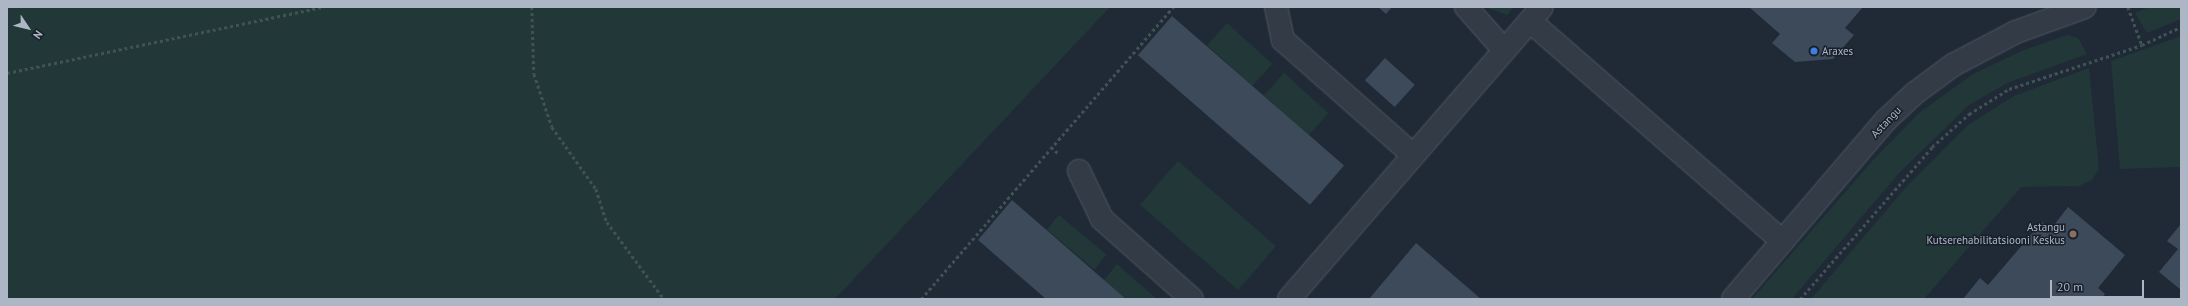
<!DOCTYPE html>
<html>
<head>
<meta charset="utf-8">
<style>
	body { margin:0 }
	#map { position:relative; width:2188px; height:306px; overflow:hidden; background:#1f2a36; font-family:"PT Sans",sans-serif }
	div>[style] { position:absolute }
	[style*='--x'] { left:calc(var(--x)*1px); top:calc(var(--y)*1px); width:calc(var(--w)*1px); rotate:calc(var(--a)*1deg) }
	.green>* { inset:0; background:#223738; transform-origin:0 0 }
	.building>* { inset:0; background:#3d4a59; transform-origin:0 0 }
	.path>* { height:2.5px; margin-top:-1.25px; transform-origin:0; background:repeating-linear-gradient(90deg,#3f5254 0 3px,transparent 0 6px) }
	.roads { filter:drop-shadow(0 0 1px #505965) drop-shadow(0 0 1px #505965) }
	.minor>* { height:22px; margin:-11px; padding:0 11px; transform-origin:11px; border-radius:11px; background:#333b46 }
	.dots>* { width:11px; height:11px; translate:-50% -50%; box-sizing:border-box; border:2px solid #18202b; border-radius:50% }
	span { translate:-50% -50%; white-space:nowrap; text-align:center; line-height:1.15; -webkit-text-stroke:3px #18202b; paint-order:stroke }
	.poi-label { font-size:11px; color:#adb6c4 }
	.left { translate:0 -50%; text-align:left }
	.right { translate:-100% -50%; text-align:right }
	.street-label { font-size:11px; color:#adb6c4 }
	.frame { position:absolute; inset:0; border:8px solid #adb6c4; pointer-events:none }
	.north { position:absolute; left:8px; top:8px; width:40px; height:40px; -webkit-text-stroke:3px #18202b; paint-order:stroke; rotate:125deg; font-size:11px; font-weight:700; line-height:16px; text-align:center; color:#adb6c4 }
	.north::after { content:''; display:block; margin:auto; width:14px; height:18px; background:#adb6c4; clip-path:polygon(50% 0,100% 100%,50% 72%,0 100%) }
	.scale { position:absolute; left:2050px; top:280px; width:94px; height:18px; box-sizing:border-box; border:2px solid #adb6c4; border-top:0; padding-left:5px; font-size:12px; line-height:14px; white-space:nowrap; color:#adb6c4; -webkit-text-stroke:3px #18202b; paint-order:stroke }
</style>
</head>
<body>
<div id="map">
	<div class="green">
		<i style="clip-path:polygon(7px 7px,1110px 7px,835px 299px,7px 299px)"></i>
		<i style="clip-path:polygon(1485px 7px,1514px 7px,1507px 15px)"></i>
		<i style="clip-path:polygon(2149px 7px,2181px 7px,2181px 19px,2147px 33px,2135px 13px)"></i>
		<i style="left:1227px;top:23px;width:61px;height:30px;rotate:42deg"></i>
		<i style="clip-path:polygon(2067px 35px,2078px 38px,2087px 54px,2007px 83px,1969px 105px,1899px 173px,1792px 299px,1752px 299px,1874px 159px,1919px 113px,1973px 74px,2024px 50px)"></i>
		<i style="clip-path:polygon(2181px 36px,2181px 167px,2120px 169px,2111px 61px)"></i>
		<i style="clip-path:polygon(2089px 68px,2099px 169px,2092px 180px,2079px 186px,2021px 187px,1924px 299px,1811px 299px,1907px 186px,1968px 125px,2014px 96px)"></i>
		<i style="left:1284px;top:73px;width:60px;height:30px;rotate:42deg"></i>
		<i style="left:1178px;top:161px;width:130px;height:58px;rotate:41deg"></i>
		<i style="left:1059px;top:215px;width:62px;height:19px;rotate:40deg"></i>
		<i style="clip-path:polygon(1117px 264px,1157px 299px,1126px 299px,1104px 280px)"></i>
	</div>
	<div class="building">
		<i style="clip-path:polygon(1378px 7px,1392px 7px,1386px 14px)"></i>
		<i style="clip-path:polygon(1749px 7px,1863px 7px,1845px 28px,1854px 35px,1833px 59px,1795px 62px,1772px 43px,1780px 34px)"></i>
		<i style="left:1172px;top:16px;width:228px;height:52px;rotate:41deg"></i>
		<i style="left:1385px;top:58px;width:40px;height:30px;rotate:42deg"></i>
		<i style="clip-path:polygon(1012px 200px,1096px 273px,1126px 299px,1046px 299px,978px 240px)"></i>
		<i style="clip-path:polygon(2068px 207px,2125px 255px,2098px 288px,2105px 294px,2101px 299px,1963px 299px,1980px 278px,1988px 285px,2042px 222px,2051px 229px)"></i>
		<i style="clip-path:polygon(2181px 224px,2181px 290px,2159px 272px,2178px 249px,2167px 241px)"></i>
		<i style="clip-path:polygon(1416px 243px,1481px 299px,1369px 299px)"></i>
	</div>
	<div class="path">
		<i style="--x:532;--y:7;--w:67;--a:88.3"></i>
		<i style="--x:534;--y:74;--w:56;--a:71.2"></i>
		<i style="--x:552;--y:127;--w:76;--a:54.6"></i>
		<i style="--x:596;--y:189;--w:35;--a:72"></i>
		<i style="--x:607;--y:222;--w:96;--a:53.5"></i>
		<i style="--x:2128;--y:7;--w:40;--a:69.8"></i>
		<i style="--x:7;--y:73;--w:324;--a:-11.8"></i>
		<i style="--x:1051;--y:147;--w:9;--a:41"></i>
		<i style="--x:921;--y:299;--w:386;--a:-49.2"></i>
		<i style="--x:1800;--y:299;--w:201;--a:-49"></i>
		<i style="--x:1932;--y:147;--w:50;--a:-41.7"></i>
		<i style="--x:1969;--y:114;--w:47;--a:-32"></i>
		<i style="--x:2009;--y:89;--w:140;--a:-18.3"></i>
		<i style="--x:2142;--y:45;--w:43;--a:-24.8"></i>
	</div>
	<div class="roads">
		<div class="minor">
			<i style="--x:1276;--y:7;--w:34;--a:78"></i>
			<i style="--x:1283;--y:40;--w:174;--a:41.5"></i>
			<i style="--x:1466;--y:7;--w:57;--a:48.5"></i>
			<i style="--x:1530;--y:21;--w:335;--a:41.1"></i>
			<i style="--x:1079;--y:171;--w:53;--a:64.4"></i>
			<i style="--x:1102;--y:219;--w:120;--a:41.6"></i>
			<i style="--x:1289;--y:299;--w:386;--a:-49.1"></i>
			<i style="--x:1733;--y:299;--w:235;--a:-49.5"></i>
			<i style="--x:1886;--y:120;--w:40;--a:-43"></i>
			<i style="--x:1915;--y:93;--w:47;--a:-36.4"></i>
			<i style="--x:1953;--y:65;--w:71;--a:-27.6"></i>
			<i style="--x:2016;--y:32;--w:73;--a:-19.9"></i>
		</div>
	</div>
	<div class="dots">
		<i style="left:1814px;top:51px;background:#3f7fe0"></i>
		<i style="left:2073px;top:234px;background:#8d6e63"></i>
	</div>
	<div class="poi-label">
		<span class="left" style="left:1822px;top:51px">Araxes</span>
		<span class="right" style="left:2065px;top:234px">Astangu<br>Kutserehabilitatsiooni Keskus</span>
	</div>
	<div class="street-label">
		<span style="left:1886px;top:122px;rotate:-47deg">Astangu</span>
	</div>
	<div class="frame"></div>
	<div class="north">N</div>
	<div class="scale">20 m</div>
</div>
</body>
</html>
